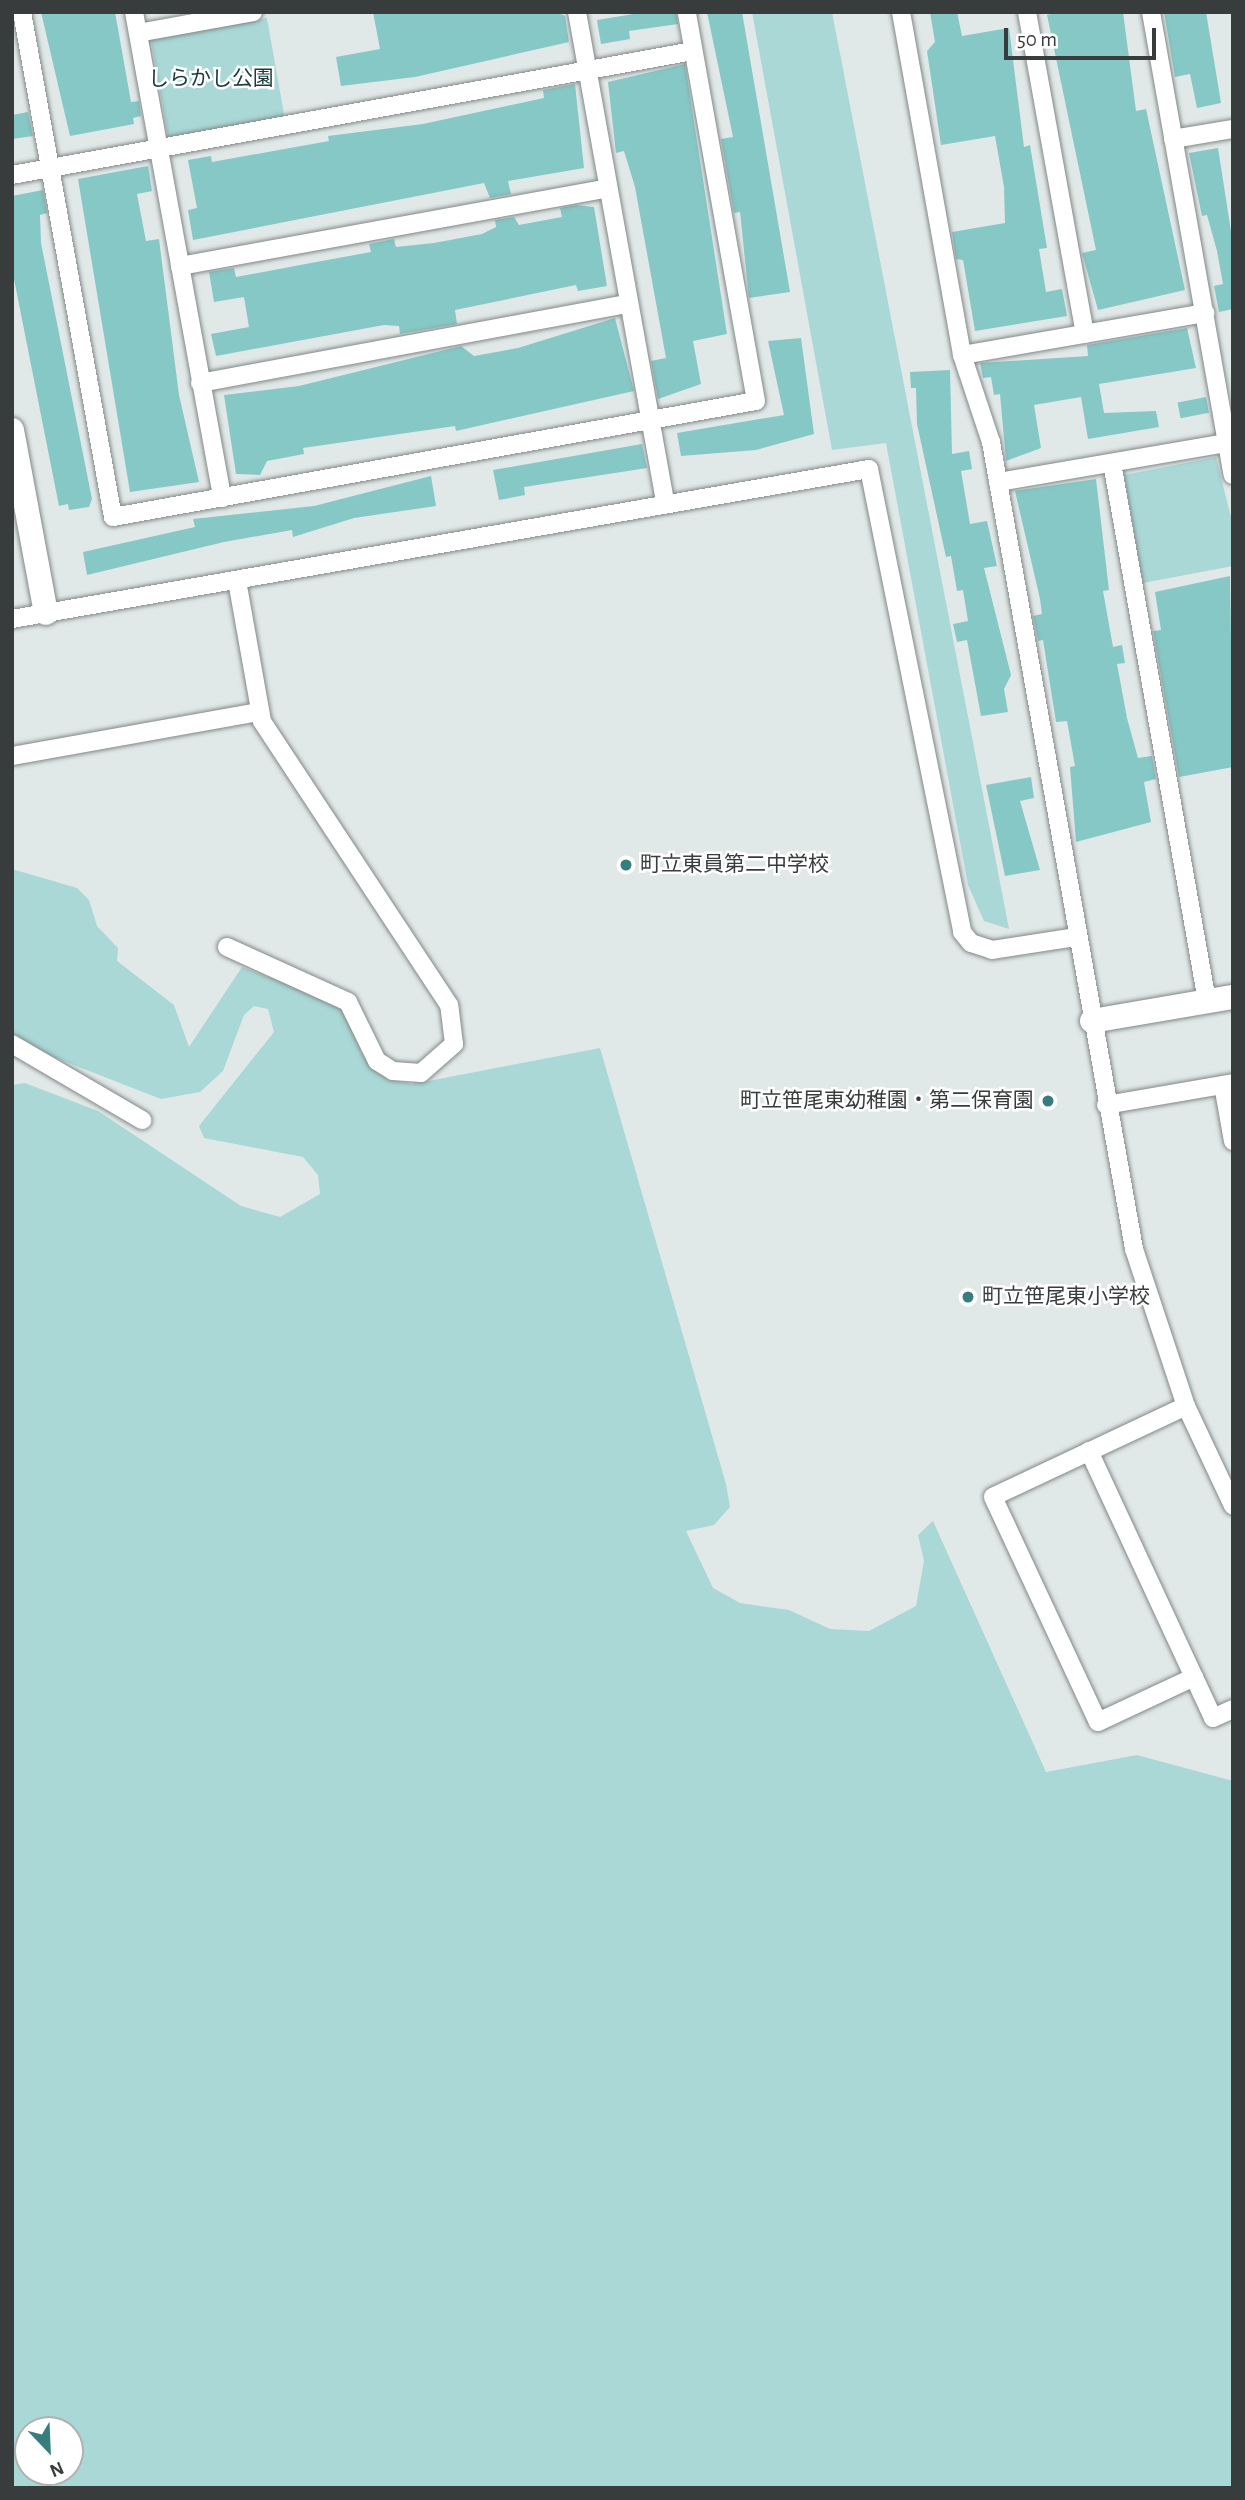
<!DOCTYPE html>
<html>
<head>
<meta charset="utf-8">
<style>
	body { margin:0 }
	#map { position:relative; width:1245px; height:2500px; overflow:hidden; background:#e1e8e8; font-family:"Alegreya Sans","Noto Sans JP",sans-serif }
	div>[style] { position:absolute }
	[style*='--x'] { left:calc(var(--x)*1px); top:calc(var(--y)*1px); width:calc(var(--w)*1px); rotate:calc(var(--a)*1deg) }
	.green>* { inset:0; background:#a9d8d6; transform-origin:0 0 }
	.building>* { inset:0; background:#85c8c6; transform-origin:0 0 }
	.roads { filter:drop-shadow(0 0 2px #828887) drop-shadow(0 0 2px #828887) }
	.street>* { height:18px; margin:-9px; padding:0 9px; transform-origin:9px; border-radius:9px; background:#fff }
	.secondary>* { height:24px; margin:-12px; padding:0 12px; transform-origin:12px; border-radius:12px; background:#fff }
	.dots>* { width:19px; height:19px; translate:-50% -50%; box-sizing:border-box; border:4px solid #fff; border-radius:50% }
	span { translate:-50% -50%; white-space:nowrap; text-align:center; line-height:1.15; -webkit-text-stroke:5px #fff; paint-order:stroke }
	.park-label { font-size:21px; color:#1b3c3c }
	.poi-label { font-size:21px; color:#393c3c }
	.left { translate:0 -50%; text-align:left }
	.right { translate:-100% -50%; text-align:right }
	.frame { position:absolute; inset:0; border:14px solid #393c3c; pointer-events:none }
	.north { position:absolute; left:14px; top:2416px; width:70px; height:70px; box-sizing:border-box; background:#fff; border:2px solid #b0b1b1; border-radius:50%; rotate:157deg; font-size:19px; font-weight:700; line-height:28px; text-align:center; color:#393c3c }
	.north::after { content:''; display:block; margin:auto; width:24px; height:32px; background:#357e7d; clip-path:polygon(50% 0,100% 100%,50% 72%,0 100%) }
	.scale { position:absolute; left:1004px; top:28px; width:152px; height:32px; box-sizing:border-box; border:4px solid #393c3c; border-top:0; padding-left:9px; font-size:21px; line-height:24px; white-space:nowrap; color:#393c3c; -webkit-text-stroke:5px #fff; paint-order:stroke }
</style>
</head>
<body>
<div id="map">
	<div class="green">
		<i style="clip-path:polygon(752px 12px,832px 12px,1009px 929px,984px 921px,968px 885px,886px 443px,832px 450px)"></i>
		<i style="left:267px;top:18px;width:100px;height:118px;rotate:80deg"></i>
		<i style="clip-path:polygon(1216px 457px,1233px 525px,1233px 566px,1143px 583px,1124px 475px)"></i>
		<i style="clip-path:polygon(evenodd,12px 869px,77px 888px,89px 900px,97px 926px,118px 948px,117px 961px,174px 1005px,189px 1047px,242px 967px,344px 1006px,361px 1052px,388px 1080px,413px 1084px,600px 1048px,726px 1484px,730px 1507px,714px 1525px,686px 1531px,713px 1588px,740px 1603px,789px 1610px,830px 1629px,869px 1631px,916px 1606px,924px 1561px,918px 1535px,933px 1521px,1046px 1772px,1137px 1755px,1233px 1781px,1233px 2488px,12px 2488px,12px 1085px,25px 1083px,98px 1111px,241px 1206px,280px 1217px,320px 1194px,318px 1175px,303px 1157px,204px 1138px,199px 1126px,274px 1032px,268px 1009px,254px 1006px,244px 1015px,223px 1071px,200px 1092px,161px 1099px,12px 1041px,12px 869px,28px 2430px,70px 2430px,70px 2472px,28px 2472px,28px 2430px)"></i>
	</div>
	<div class="building">
		<i style="clip-path:polygon(41px 12px,115px 12px,131px 102px,139px 101px,141px 116px,133px 118px,134px 124px,70px 136px)"></i>
		<i style="clip-path:polygon(373px 12px,556px 12px,565px 16px,569px 42px,415px 77px,341px 86px,336px 57px,380px 49px)"></i>
		<i style="clip-path:polygon(646px 12px,676px 12px,678px 24px,629px 31px,630px 39px,601px 44px,597px 20px)"></i>
		<i style="clip-path:polygon(707px 12px,742px 12px,790px 292px,749px 298px,740px 212px,734px 213px,721px 139px,733px 137px)"></i>
		<i style="clip-path:polygon(930px 12px,957px 12px,962px 36px,1009px 28px,1024px 147px,1030px 145px,1047px 248px,1039px 249px,1046px 292px,1062px 289px,1067px 316px,975px 331px,963px 260px,956px 259px,952px 232px,1005px 223px,1004px 187px,995px 136px,941px 145px,927px 51px,935px 42px)"></i>
		<i style="clip-path:polygon(1060px 12px,1123px 12px,1136px 111px,1146px 109px,1185px 290px,1098px 310px,1082px 253px,1096px 250px,1047px 15px)"></i>
		<i style="clip-path:polygon(1164px 12px,1206px 12px,1221px 103px,1197px 108px,1190px 74px,1175px 77px)"></i>
		<i style="clip-path:polygon(685px 64px,727px 334px,693px 341px,701px 384px,658px 399px,651px 361px,666px 358px,635px 187px,624px 151px,616px 153px,608px 82px)"></i>
		<i style="clip-path:polygon(575px 84px,584px 168px,508px 181px,511px 194px,490px 198px,484px 183px,193px 240px,188px 210px,197px 208px,188px 160px,211px 156px,212px 162px,329px 141px,328px 136px,423px 124px,544px 98px,543px 90px)"></i>
		<i style="clip-path:polygon(28px 112px,33px 136px,12px 139px,12px 115px)"></i>
		<i style="clip-path:polygon(1218px 148px,1233px 244px,1233px 309px,1219px 312px,1214px 286px,1223px 284px,1217px 251px,1207px 215px,1202px 216px,1189px 153px)"></i>
		<i style="clip-path:polygon(148px 166px,152px 191px,137px 194px,146px 241px,159px 239px,179px 395px,199px 482px,130px 492px,78px 179px)"></i>
		<i style="clip-path:polygon(43px 190px,47px 213px,40px 215px,41px 243px,92px 499px,89px 507px,69px 510px,68px 504px,59px 506px,13px 274px,12px 196px)"></i>
		<i style="clip-path:polygon(576px 205px,594px 207px,607px 286px,578px 291px,576px 285px,455px 310px,457px 324px,400px 334px,399px 326px,384px 325px,216px 356px,211px 334px,249px 327px,244px 297px,214px 302px,209px 272px,234px 268px,236px 277px,311px 263px,371px 252px,369px 244px,394px 239px,396px 247px,434px 243px,482px 234px,496px 227px,495px 220px,514px 217px,519px 225px,562px 217px,560px 208px)"></i>
		<i style="clip-path:polygon(615px 318px,634px 391px,456px 431px,455px 426px,303px 448px,304px 454px,267px 461px,260px 475px,236px 474px,224px 395px,299px 386px,461px 346px,474px 356px,518px 348px)"></i>
		<i style="clip-path:polygon(1187px 328px,1196px 368px,1099px 384px,1104px 413px,1156px 411px,1159px 427px,1088px 439px,1081px 397px,1034px 405px,1041px 448px,1006px 461px,1000px 394px,994px 395px,991px 377px,983px 378px,980px 363px,1088px 356px,1087px 345px)"></i>
		<i style="clip-path:polygon(801px 338px,814px 434px,756px 450px,681px 456px,677px 433px,784px 415px,768px 341px)"></i>
		<i style="clip-path:polygon(950px 370px,952px 454px,969px 451px,972px 469px,961px 471px,970px 524px,987px 521px,997px 566px,984px 568px,1011px 675px,1004px 689px,1008px 712px,981px 716px,967px 640px,957px 642px,953px 624px,968px 621px,963px 590px,957px 591px,951px 556px,946px 557px,917px 424px,916px 388px,911px 388px,910px 372px)"></i>
		<i style="left:1206px;top:397px;width:16px;height:29px;rotate:79deg"></i>
		<i style="clip-path:polygon(642px 444px,647px 468px,524px 487px,525px 495px,499px 500px,493px 470px)"></i>
		<i style="clip-path:polygon(431px 476px,436px 506px,354px 518px,293px 537px,292px 530px,224px 542px,87px 575px,83px 552px,195px 527px,193px 519px,314px 506px)"></i>
		<i style="clip-path:polygon(1096px 479px,1109px 590px,1103px 591px,1113px 647px,1122px 645px,1125px 663px,1117px 664px,1127px 718px,1138px 758px,1152px 756px,1156px 779px,1144px 782px,1151px 822px,1076px 842px,1070px 767px,1075px 766px,1067px 721px,1056px 722px,1043px 640px,1038px 641px,1033px 616px,1042px 614px,1040px 599px,1015px 491px)"></i>
		<i style="clip-path:polygon(1230px 576px,1233px 767px,1179px 777px,1153px 631px,1161px 630px,1155px 592px)"></i>
		<i style="clip-path:polygon(1031px 777px,1034px 798px,1020px 801px,1040px 870px,1005px 876px,986px 785px)"></i>
	</div>
	<div class="roads">
		<div class="street">
			<i style="--x:22;--y:12;--w:513;--a:79.79"></i>
			<i style="--x:113;--y:517;--w:653;--a:-10.23"></i>
			<i style="--x:756;--y:401;--w:395;--a:-100.1"></i>
			<i style="--x:134;--y:12;--w:494;--a:79.7"></i>
			<i style="--x:577;--y:12;--w:497;--a:79.8"></i>
			<i style="--x:901;--y:12;--w:348;--a:79.9"></i>
			<i style="--x:962;--y:355;--w:92;--a:71.6"></i>
			<i style="--x:991;--y:442;--w:820;--a:79.95"></i>
			<i style="--x:1134;--y:1249;--w:165;--a:71.7"></i>
			<i style="--x:1186;--y:1406;--w:110;--a:64.8"></i>
			<i style="--x:1027;--y:12;--w:327;--a:79.8"></i>
			<i style="--x:1151;--y:12;--w:470;--a:80"></i>
			<i style="--x:138;--y:33;--w:117;--a:-10.3"></i>
			<i style="--x:1173;--y:139;--w:61;--a:-9.5"></i>
			<i style="--x:12;--y:175;--w:692;--a:-10.32"></i>
			<i style="--x:180;--y:266;--w:435;--a:-10.3"></i>
			<i style="--x:962;--y:355;--w:247;--a:-9.8"></i>
			<i style="--x:200;--y:383;--w:435;--a:-10.5"></i>
			<i style="--x:1112;--y:463;--w:546;--a:79.99"></i>
			<i style="--x:998;--y:482;--w:232;--a:-9.7"></i>
			<i style="--x:12;--y:619;--w:870;--a:-9.93"></i>
			<i style="--x:869;--y:469;--w:472;--a:78.6"></i>
			<i style="--x:962;--y:932;--w:14;--a:51"></i>
			<i style="--x:971;--y:943;--w:22;--a:18"></i>
			<i style="--x:992;--y:950;--w:85;--a:-8.8"></i>
			<i style="--x:12;--y:756;--w:252;--a:-10.1"></i>
			<i style="--x:227;--y:947;--w:133;--a:24.4"></i>
			<i style="--x:348;--y:1002;--w:66;--a:63.8"></i>
			<i style="--x:377;--y:1061;--w:19;--a:32"></i>
			<i style="--x:393;--y:1071;--w:28;--a:4"></i>
			<i style="--x:421;--y:1073;--w:44;--a:-41.3"></i>
			<i style="--x:454;--y:1044;--w:39;--a:-97"></i>
			<i style="--x:449;--y:1005;--w:340;--a:-123.4"></i>
			<i style="--x:262;--y:721;--w:143;--a:-100.1"></i>
			<i style="--x:12;--y:1044;--w:151;--a:30.3"></i>
			<i style="--x:1223;--y:1085;--w:57;--a:79.9"></i>
			<i style="--x:1106;--y:1105;--w:129;--a:-9.8"></i>
			<i style="--x:1186;--y:1406;--w:213;--a:154.8"></i>
			<i style="--x:993;--y:1497;--w:248;--a:65"></i>
			<i style="--x:1098;--y:1722;--w:106;--a:-25.1"></i>
			<i style="--x:1194;--y:1677;--w:45;--a:65.1"></i>
			<i style="--x:1213;--y:1718;--w:22;--a:-24"></i>
			<i style="--x:1089;--y:1451;--w:249;--a:65.1"></i>
		</div>
		<div class="secondary">
			<i style="--x:12;--y:430;--w:186;--a:79.5"></i>
			<i style="--x:1092;--y:1021;--w:143;--a:-9.7"></i>
		</div>
	</div>
	<div class="dots">
		<i style="left:626px;top:865px;background:#357e7d"></i>
		<i style="left:1048px;top:1101px;background:#357e7d"></i>
		<i style="left:968px;top:1297px;background:#357e7d"></i>
	</div>
	<div class="park-label">
		<span style="left:211px;top:79px">しらかし公園</span>
	</div>
	<div class="poi-label">
		<span class="left" style="left:640px;top:865px">町立東員第二中学校</span>
		<span class="right" style="left:1034px;top:1101px">町立笹尾東幼稚園・第二保育園</span>
		<span class="left" style="left:982px;top:1297px">町立笹尾東小学校</span>
	</div>
	<div class="frame"></div>
	<div class="north">N</div>
	<div class="scale">50 m</div>
</div>
</body>
</html>
